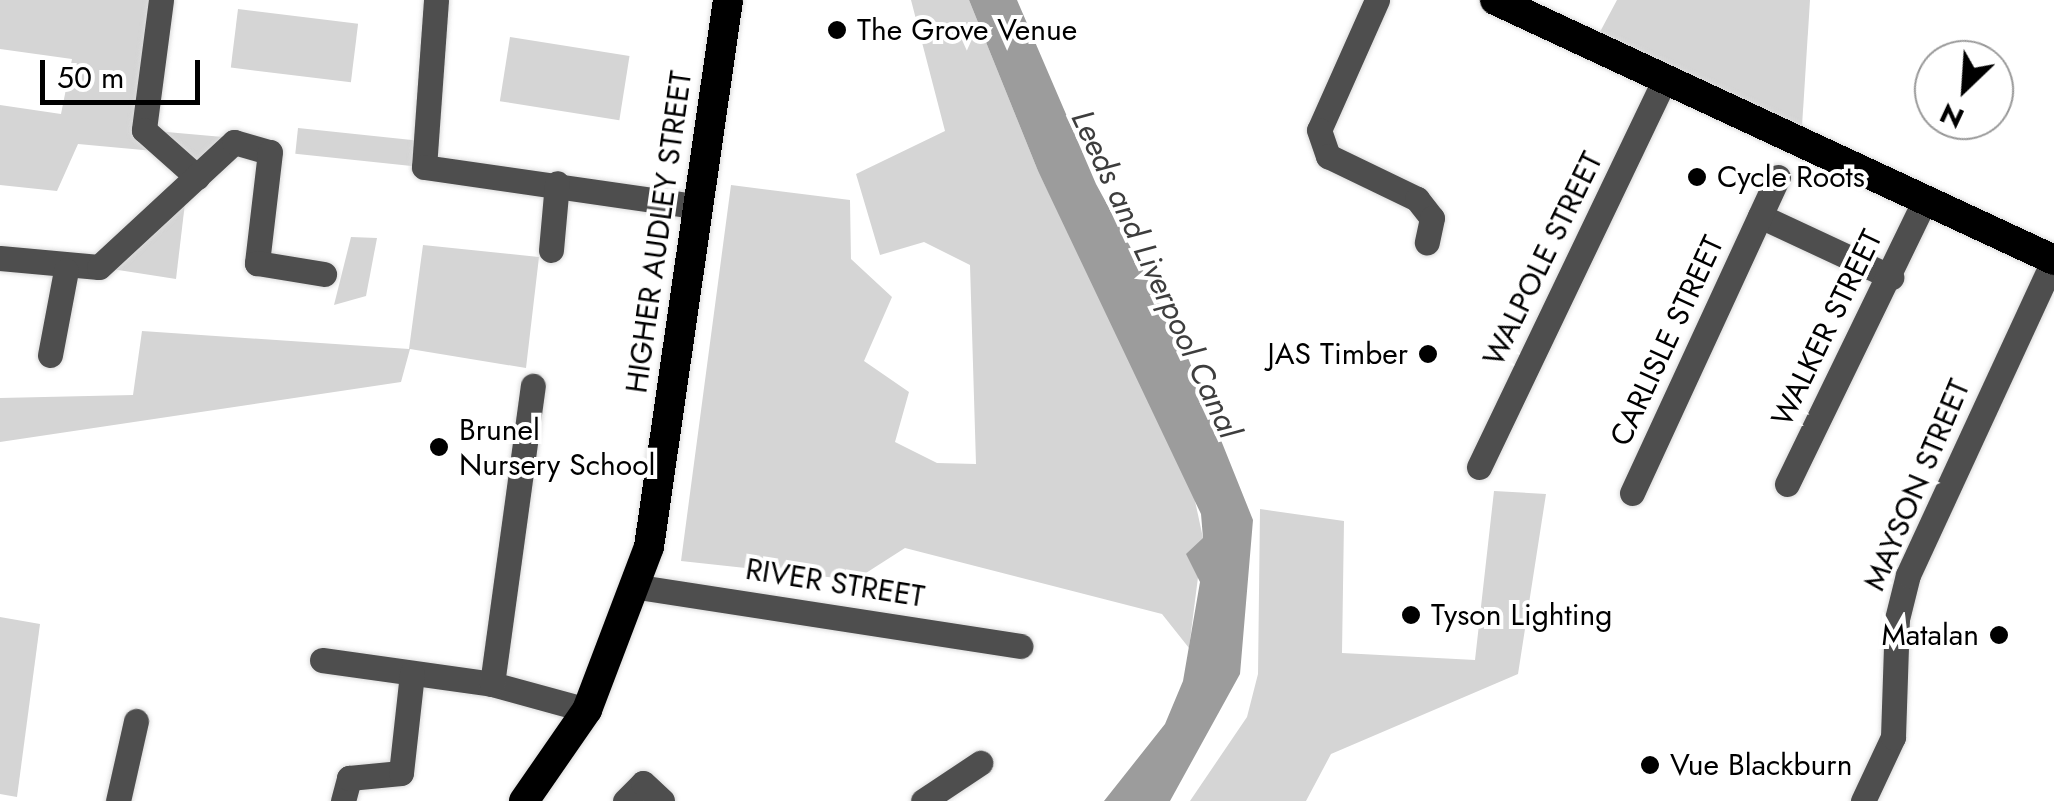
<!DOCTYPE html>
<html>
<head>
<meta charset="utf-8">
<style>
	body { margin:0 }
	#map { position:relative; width:2054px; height:801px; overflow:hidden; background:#fff; font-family:Jost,sans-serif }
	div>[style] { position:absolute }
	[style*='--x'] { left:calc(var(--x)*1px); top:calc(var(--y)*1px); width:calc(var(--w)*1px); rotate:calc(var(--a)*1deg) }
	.green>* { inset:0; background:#d5d5d5; transform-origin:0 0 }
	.water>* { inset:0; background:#9c9c9c }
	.roads { filter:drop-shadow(0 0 2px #dbdbdb) drop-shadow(0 0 2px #dbdbdb) }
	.minor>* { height:25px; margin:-12.5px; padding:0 12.5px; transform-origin:12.5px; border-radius:12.5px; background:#4e4e4e }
	.highway>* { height:30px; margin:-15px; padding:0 15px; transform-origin:15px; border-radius:15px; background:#000 }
	.dots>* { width:28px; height:28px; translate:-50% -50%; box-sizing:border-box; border:5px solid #fff; border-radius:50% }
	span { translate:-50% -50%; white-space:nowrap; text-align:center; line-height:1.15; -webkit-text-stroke:8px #fff; paint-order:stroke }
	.poi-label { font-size:30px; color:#000 }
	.left { translate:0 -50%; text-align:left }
	.right { translate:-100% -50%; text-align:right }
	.street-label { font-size:30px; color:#000 }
	.water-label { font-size:32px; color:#3d3d3d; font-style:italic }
	.north { position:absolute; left:1914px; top:40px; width:100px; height:100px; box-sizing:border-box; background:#fff; border:2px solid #999; border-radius:50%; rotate:205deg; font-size:28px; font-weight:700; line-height:40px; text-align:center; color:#000 }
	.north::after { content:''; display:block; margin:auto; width:35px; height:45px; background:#000; clip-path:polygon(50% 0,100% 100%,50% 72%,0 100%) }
	.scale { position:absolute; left:40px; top:60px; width:160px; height:45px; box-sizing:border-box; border:5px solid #000; border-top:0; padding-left:12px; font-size:30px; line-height:35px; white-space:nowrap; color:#000; -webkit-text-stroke:8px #fff; paint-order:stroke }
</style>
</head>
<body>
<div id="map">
	<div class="green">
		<i style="clip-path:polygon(0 0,162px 0,144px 130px,223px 137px,197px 177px,165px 152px,78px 144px,57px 191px,0 185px,0 105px,61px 114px,72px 59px,0 49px)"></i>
		<i style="clip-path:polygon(911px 0,969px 0,1038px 171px,1189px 473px,1203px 538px,1189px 648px,1162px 614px,905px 548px,855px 580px,681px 561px,731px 185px,850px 200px,851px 259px,892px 297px,864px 361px,909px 392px,895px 442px,937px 463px,976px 464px,970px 265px,924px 242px,880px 255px,856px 174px,945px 131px)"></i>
		<i style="clip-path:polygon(1617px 0,1810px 0,1801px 142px,1593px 45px)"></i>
		<i style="left:238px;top:9px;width:121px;height:59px;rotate:7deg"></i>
		<i style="left:510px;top:37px;width:121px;height:65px;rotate:9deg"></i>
		<i style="left:298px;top:128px;width:124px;height:26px;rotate:6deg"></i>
		<i style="clip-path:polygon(187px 186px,176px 279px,99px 267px)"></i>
		<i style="clip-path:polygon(351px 237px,377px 238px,366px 296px,334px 305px)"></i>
		<i style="clip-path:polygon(423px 245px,539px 257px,526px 368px,410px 349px,401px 382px,0 442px,0 398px,133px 395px,142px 331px,409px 349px)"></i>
		<i style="clip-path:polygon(1494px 491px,1546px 494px,1518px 674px,1331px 754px,1306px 801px,1190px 801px,1247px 717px,1258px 674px,1260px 509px,1344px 521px,1342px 653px,1475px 660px)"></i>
		<i style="clip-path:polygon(0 617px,40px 624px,17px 797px,0 794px)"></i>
	</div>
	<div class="water">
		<i style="clip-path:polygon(969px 0,1017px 0,1096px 184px,1180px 338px,1253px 520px,1240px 674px,1170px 801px,1104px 801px,1165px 724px,1183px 681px,1200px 582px,1186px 554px,1203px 538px,1201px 514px,1038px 171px)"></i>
	</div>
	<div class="roads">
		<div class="minor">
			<i style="--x:161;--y:0;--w:131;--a:97.5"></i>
			<i style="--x:144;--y:130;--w:71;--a:41.6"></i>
			<i style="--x:436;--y:0;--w:167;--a:94.1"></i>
			<i style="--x:424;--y:167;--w:274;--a:8.2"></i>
			<i style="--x:1377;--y:0;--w:142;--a:114"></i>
			<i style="--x:1319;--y:130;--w:28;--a:71"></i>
			<i style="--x:1328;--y:156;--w:99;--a:25.8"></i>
			<i style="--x:1417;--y:199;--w:24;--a:52"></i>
			<i style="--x:1432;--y:218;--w:25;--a:102"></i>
			<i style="--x:1760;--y:216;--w:145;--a:25"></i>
			<i style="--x:551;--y:250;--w:67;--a:-84.9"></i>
			<i style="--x:0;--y:258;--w:99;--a:5.2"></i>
			<i style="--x:99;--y:267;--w:184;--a:-42.8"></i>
			<i style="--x:234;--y:142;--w:37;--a:16"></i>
			<i style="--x:270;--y:152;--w:112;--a:96.7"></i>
			<i style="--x:257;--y:263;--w:68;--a:9.3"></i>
			<i style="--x:50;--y:355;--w:86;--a:-79.3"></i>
			<i style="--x:1479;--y:467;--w:430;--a:-64.4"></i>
			<i style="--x:1787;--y:484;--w:316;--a:-64.1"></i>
			<i style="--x:1632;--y:493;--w:348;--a:-65.2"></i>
			<i style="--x:639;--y:587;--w:386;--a:8.8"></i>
			<i style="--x:322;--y:660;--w:172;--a:8"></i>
			<i style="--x:492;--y:684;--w:98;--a:15.3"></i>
			<i style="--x:492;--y:684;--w:301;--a:-82.2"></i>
			<i style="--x:118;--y:801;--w:82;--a:-77.3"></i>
			<i style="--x:343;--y:801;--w:24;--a:-75"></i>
			<i style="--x:349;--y:778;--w:52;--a:-5.5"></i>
			<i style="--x:401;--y:773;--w:100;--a:-83.7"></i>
			<i style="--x:625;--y:801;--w:25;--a:-45"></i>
			<i style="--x:643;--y:783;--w:26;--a:43"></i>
			<i style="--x:923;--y:801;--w:69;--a:-33.7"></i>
			<i style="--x:1863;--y:801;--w:71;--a:-64.9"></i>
			<i style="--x:1893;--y:737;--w:118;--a:-88.1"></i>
			<i style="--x:1897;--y:619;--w:45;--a:-76"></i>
			<i style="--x:1908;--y:575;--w:348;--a:-65.2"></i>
		</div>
		<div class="highway">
			<i style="--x:1495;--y:0;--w:617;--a:24.94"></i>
			<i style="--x:524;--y:801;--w:111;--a:-55.3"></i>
			<i style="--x:587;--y:710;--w:174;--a:-69.2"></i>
			<i style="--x:649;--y:547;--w:553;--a:-81.78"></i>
		</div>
	</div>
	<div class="dots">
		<i style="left:837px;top:30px;background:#000"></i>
		<i style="left:1697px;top:177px;background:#000"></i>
		<i style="left:1428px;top:354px;background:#000"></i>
		<i style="left:439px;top:447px;background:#000"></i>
		<i style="left:1411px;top:615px;background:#000"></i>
		<i style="left:1999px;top:635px;background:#000"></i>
		<i style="left:1650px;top:765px;background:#000"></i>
	</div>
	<div class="poi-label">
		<span class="left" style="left:857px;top:30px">The Grove Venue</span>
		<span class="left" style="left:1717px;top:177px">Cycle Roots</span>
		<span class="right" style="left:1408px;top:354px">JAS Timber</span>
		<span class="left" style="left:459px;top:447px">Brunel<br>Nursery School</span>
		<span class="left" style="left:1431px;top:615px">Tyson Lighting</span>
		<span class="right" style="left:1979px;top:635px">Matalan</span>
		<span class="left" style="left:1670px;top:765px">Vue Blackburn</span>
	</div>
	<div class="street-label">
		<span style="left:659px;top:232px;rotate:-82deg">HIGHER AUDLEY STREET</span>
		<span style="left:1543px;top:259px;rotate:-64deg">WALPOLE STREET</span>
		<span style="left:1827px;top:328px;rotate:-64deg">WALKER STREET</span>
		<span style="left:1667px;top:341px;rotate:-65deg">CARLISLE STREET</span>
		<span style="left:1917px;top:485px;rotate:-67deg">MAYSON STREET</span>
		<span style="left:835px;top:583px;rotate:9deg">RIVER STREET</span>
	</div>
	<div class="water-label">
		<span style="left:1156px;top:274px;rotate:65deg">Leeds and Liverpool Canal</span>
	</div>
	<div class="north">N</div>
	<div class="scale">50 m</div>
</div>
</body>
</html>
